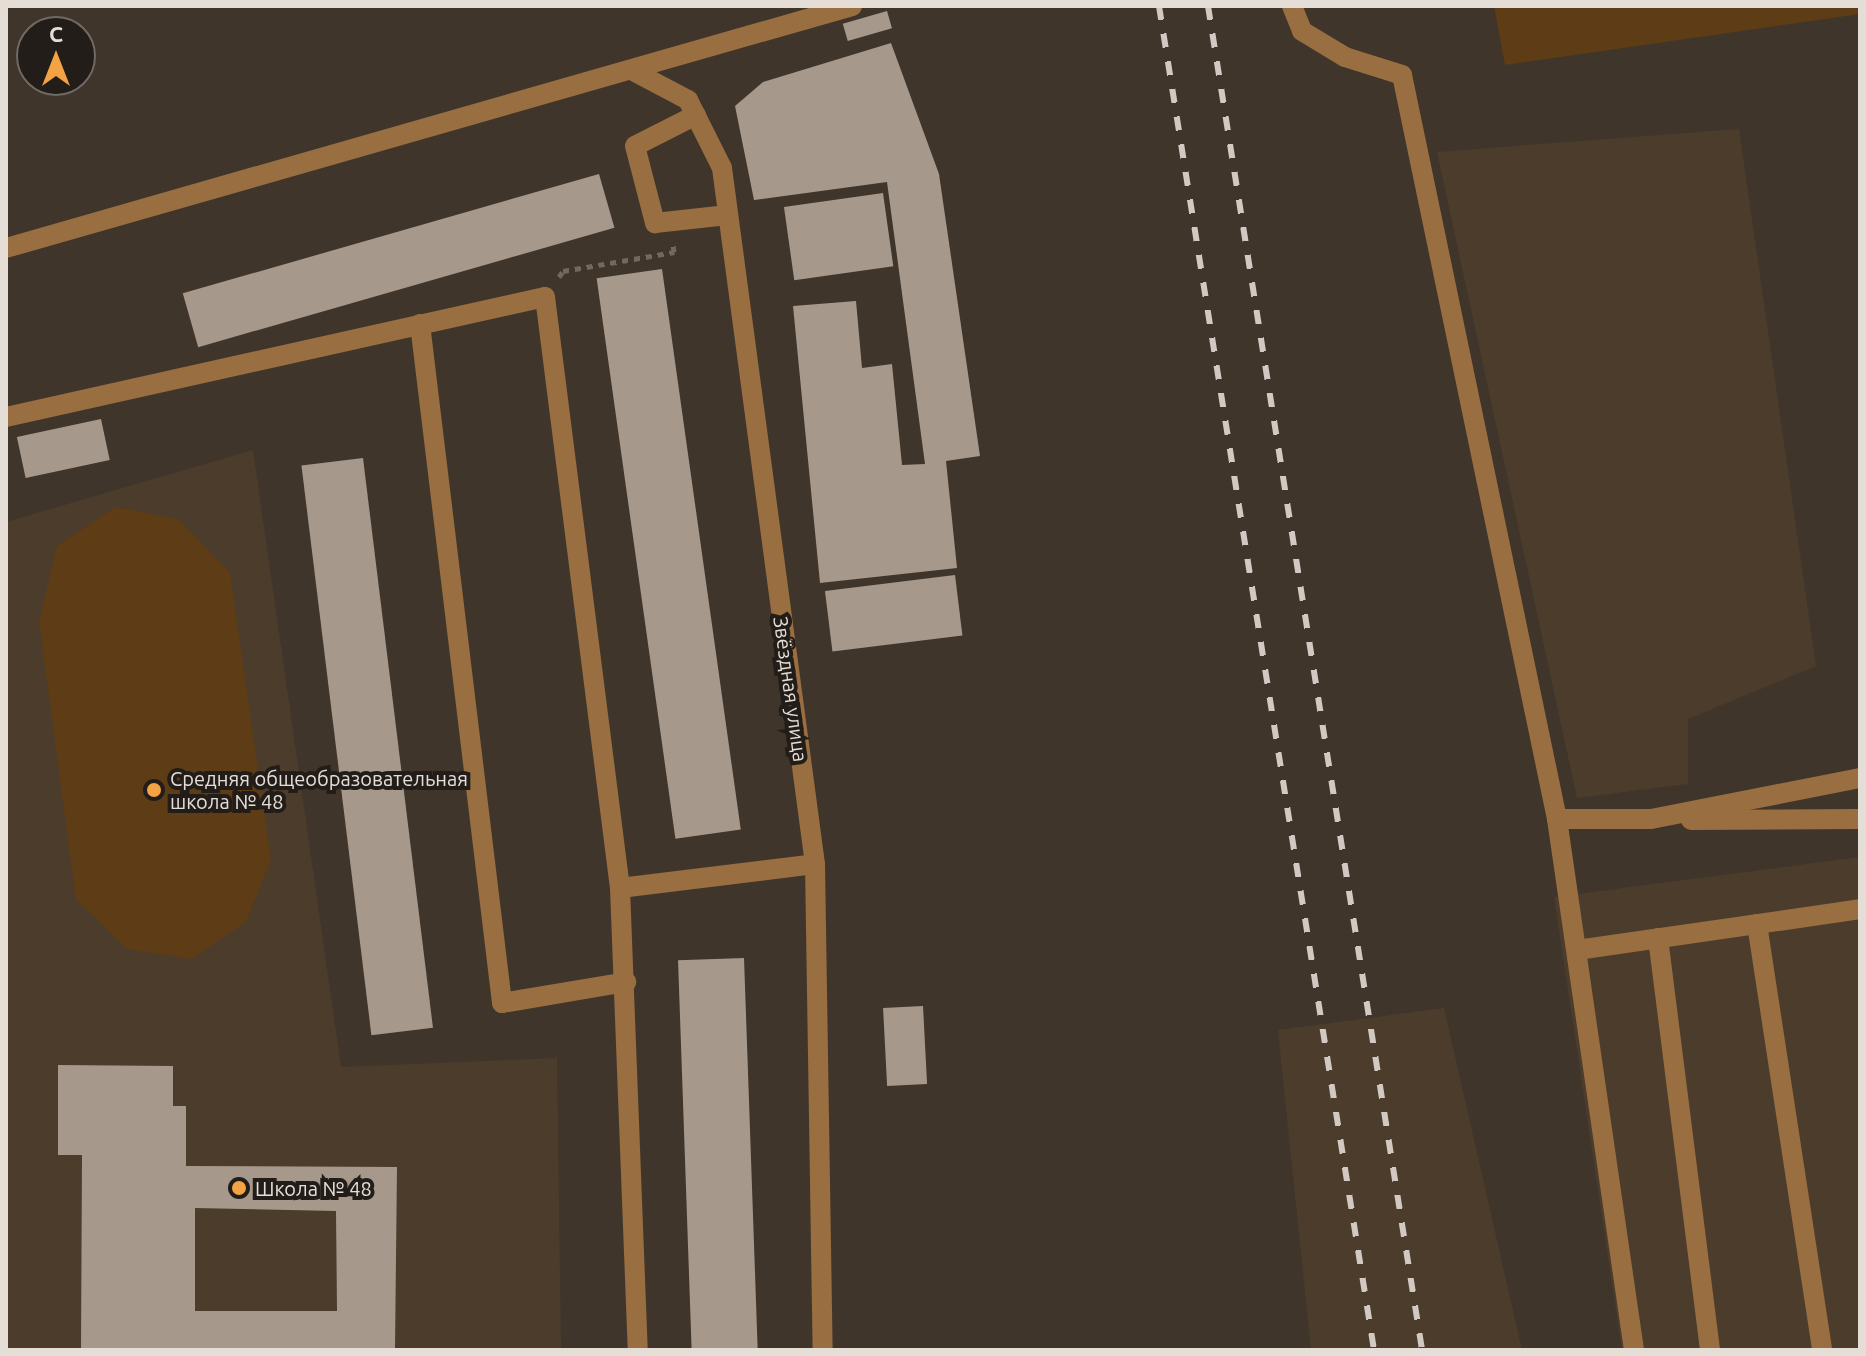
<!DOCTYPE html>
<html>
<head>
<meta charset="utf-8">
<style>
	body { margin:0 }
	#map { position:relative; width:1866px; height:1356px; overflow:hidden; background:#40352a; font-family:Ubuntu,sans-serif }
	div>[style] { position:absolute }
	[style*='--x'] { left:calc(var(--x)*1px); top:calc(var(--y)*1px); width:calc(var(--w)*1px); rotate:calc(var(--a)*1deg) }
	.built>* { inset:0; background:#4c3c2c }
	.green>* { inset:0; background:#5d3c16 }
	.building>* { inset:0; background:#a6998c; transform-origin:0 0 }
	.path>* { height:5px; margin-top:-2.5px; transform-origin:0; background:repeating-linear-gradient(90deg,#72685e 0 6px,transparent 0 12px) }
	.minor>* { height:20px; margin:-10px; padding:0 10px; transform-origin:10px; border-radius:10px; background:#996e41 }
	.rail>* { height:6px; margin-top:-3px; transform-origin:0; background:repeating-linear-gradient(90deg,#d1c9c2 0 14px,transparent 0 28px) }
	.dots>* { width:22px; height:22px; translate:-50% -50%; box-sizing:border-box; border:4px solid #221d18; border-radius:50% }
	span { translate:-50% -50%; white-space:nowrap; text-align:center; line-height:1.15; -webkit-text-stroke:8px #221d18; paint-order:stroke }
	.street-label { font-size:20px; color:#e5ded7 }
	.poi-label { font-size:20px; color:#e5ded7 }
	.left { translate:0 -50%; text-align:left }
	.frame { position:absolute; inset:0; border:8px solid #e5ded7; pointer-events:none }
	.north { position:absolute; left:16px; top:16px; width:80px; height:80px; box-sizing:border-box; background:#221d18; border:2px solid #706a64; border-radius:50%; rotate:0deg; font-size:22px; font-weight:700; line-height:32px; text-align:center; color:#e5ded7 }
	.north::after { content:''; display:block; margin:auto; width:28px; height:36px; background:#f4a344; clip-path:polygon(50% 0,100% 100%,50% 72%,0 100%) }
</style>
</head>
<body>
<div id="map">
	<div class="built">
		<i style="clip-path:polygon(1739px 129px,1816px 666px,1688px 719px,1688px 784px,1577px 798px,1437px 152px)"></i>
		<i style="clip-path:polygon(253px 450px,341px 1067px,557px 1058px,561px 1350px,6px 1350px,6px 522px)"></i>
		<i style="clip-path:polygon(1860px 857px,1860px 1350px,1622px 1350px,1554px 897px)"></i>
		<i style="clip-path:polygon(1444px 1008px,1522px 1350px,1311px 1350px,1278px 1030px)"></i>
	</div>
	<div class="green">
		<i style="clip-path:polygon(1494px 6px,1860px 6px,1860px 14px,1505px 65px)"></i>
		<i style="clip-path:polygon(115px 507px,178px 519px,230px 573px,271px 860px,246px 922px,191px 959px,127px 949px,76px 900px,39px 621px,57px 546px)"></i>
	</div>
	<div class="building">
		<i style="left:887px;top:11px;width:18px;height:46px;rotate:74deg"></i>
		<i style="clip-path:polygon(891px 43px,939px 174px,980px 456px,946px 461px,957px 568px,820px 583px,793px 306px,856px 301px,862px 368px,892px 364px,902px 465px,925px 464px,887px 182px,754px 200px,735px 106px,763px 82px)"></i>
		<i style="left:599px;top:174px;width:56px;height:433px;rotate:74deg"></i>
		<i style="left:883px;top:193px;width:74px;height:100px;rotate:82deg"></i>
		<i style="left:662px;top:269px;width:566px;height:66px;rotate:82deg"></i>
		<i style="left:101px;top:419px;width:42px;height:86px;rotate:78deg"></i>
		<i style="left:363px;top:458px;width:574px;height:62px;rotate:83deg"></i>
		<i style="left:955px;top:575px;width:61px;height:131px;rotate:83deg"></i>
		<i style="left:744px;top:958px;width:392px;height:66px;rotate:88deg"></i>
		<i style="left:923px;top:1006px;width:78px;height:40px;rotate:87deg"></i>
		<i style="clip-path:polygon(evenodd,58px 1065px,173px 1066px,173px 1106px,186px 1106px,186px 1166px,397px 1167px,395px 1350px,81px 1350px,82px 1155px,58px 1155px,58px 1065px,195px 1208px,336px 1211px,337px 1311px,195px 1311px,195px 1208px)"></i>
	</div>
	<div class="path">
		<i style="--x:559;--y:277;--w:7;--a:-56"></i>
		<i style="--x:563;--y:271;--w:113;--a:-9.7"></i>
		<i style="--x:674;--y:252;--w:7;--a:-98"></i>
	</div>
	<div class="minor">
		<i style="--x:1292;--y:6;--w:27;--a:68"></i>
		<i style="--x:1302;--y:31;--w:50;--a:31.2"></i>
		<i style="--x:1345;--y:57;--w:60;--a:17.5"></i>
		<i style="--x:1402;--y:75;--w:760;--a:78.23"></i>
		<i style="--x:1557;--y:819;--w:537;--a:81.75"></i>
		<i style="--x:635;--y:72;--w:60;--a:27.8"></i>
		<i style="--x:688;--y:100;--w:76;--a:63.4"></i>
		<i style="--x:722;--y:168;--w:702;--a:82.39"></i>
		<i style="--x:815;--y:864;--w:486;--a:89.1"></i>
		<i style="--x:696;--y:115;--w:68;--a:153.1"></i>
		<i style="--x:635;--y:146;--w:80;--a:75.4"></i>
		<i style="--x:655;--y:223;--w:73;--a:-6.3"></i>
		<i style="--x:6;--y:248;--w:880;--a:-15.96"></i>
		<i style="--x:420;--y:324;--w:684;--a:83.11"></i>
		<i style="--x:502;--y:1003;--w:126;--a:-9.6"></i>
		<i style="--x:6;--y:417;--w:552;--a:-12.55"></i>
		<i style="--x:545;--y:297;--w:596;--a:82.77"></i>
		<i style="--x:620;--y:888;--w:462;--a:87.8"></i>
		<i style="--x:1557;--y:819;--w:94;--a:0"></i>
		<i style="--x:1651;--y:819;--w:213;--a:-11.1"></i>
		<i style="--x:1691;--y:820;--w:169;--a:-0.3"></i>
		<i style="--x:620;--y:888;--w:196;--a:-7"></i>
		<i style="--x:1757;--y:924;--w:431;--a:81.3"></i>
		<i style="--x:1658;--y:938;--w:415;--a:82.8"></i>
		<i style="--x:1577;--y:950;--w:286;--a:-8.2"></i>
	</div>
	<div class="rail">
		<i style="--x:1159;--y:6;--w:1361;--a:80.91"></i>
		<i style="--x:1208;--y:6;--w:1361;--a:80.95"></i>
	</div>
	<div class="dots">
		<i style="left:154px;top:790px;background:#f4a344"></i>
		<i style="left:239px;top:1188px;background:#f4a344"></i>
	</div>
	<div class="street-label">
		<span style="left:791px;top:689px;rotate:82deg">Звёздная улица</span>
	</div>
	<div class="poi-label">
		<span class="left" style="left:170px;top:790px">Средняя общеобразовательная<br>школа № 48</span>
		<span class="left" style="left:255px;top:1188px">Школа № 48</span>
	</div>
	<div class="frame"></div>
	<div class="north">С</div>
</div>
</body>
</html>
